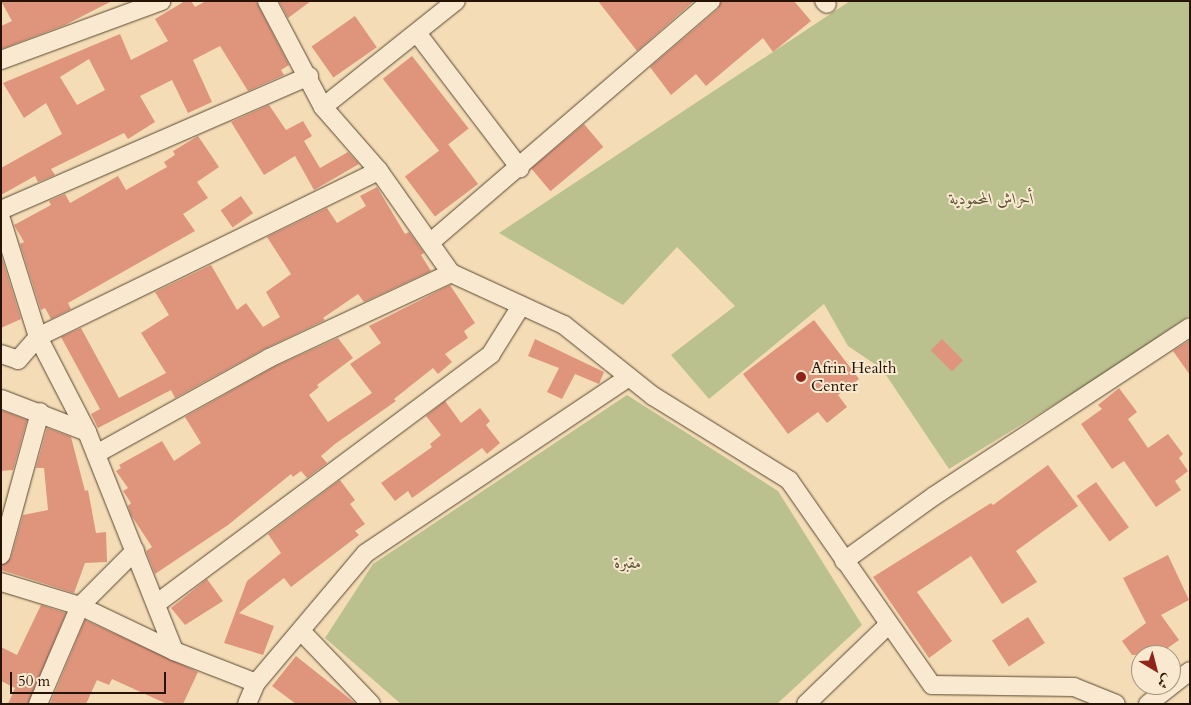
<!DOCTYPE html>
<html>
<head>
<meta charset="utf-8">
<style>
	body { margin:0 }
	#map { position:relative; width:1191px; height:705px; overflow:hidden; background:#f4ddb6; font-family:Cardo,Amiri,serif }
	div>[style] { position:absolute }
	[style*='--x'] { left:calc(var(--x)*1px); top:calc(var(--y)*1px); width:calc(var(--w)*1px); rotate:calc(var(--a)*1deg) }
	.green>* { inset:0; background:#bbc18e }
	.building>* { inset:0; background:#de957c; transform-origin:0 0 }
	.roads { filter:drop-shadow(0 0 1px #5a4630) drop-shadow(0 0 1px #5a4630) }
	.minor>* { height:18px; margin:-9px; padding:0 9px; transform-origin:9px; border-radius:9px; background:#f8e9d0 }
	.dots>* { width:14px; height:14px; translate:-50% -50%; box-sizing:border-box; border:2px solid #f8e9d0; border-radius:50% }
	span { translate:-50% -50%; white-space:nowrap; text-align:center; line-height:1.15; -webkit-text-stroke:4px #f8e9d0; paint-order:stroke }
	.park-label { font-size:16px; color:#5a5034; font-style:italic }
	.poi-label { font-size:16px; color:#261303 }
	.left { translate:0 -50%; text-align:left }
	.frame { position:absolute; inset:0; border:2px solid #261303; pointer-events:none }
	.north { position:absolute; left:1131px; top:645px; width:50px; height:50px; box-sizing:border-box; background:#f8e9d0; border:1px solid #a4937e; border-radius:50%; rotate:143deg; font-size:14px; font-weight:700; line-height:20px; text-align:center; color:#261303 }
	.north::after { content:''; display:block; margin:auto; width:18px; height:22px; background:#8f2418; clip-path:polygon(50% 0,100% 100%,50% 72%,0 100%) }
	.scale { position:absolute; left:10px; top:672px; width:156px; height:22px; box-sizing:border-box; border:2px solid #261303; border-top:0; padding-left:6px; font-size:15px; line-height:18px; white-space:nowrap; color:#261303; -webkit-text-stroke:4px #f8e9d0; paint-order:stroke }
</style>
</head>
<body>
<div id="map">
	<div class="green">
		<i style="clip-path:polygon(850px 1px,1190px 1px,1190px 315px,1112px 369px,949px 469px,882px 369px,848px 346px,824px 304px,709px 399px,671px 355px,735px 306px,677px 247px,623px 305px,499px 233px)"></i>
		<i style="clip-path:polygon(627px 395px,778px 491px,862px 625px,777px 704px,401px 704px,325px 638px,373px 564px)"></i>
	</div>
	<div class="building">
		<i style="clip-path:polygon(1px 1px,112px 1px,65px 25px,1px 49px,1px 26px,12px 21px)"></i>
		<i style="clip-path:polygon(evenodd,185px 1px,191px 1px,195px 7px,206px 1px,256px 1px,289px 65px,281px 70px,284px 75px,248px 91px,220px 46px,193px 60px,212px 102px,188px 113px,172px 80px,140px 96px,155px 122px,128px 139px,124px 133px,51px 169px,55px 175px,38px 182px,35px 176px,1px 195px,1px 168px,62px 134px,46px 103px,24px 118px,3px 83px,120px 34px,131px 60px,168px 41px,155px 19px,185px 1px,89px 59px,105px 90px,77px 105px,60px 77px,89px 59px)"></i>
		<i style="clip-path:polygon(279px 1px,311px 1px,288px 18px)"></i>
		<i style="clip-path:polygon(598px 1px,694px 1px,637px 51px)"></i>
		<i style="clip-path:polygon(721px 1px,794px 1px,811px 21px,773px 52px,763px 38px,706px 86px,696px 74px,671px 95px,650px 67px,718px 9px)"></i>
		<i style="left:355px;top:16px;width:38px;height:53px;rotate:55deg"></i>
		<i style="left:412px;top:56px;width:92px;height:37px;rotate:52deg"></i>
		<i style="clip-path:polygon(269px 105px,286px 130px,303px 121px,312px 136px,304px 141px,320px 168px,348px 152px,359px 164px,314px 190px,295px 156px,264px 175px,231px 122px)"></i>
		<i style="left:584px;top:124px;width:30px;height:69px;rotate:50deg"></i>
		<i style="clip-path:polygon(198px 136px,219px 167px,197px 182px,208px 198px,183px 214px,195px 231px,68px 303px,71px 309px,51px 319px,45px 308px,41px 310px,20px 244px,24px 242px,14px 225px,51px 205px,49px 201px,65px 194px,70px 203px,118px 176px,126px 190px,167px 167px,164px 162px,175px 155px,173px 151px)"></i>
		<i style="left:448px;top:144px;width:50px;height:54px;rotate:53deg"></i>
		<i style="clip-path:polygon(377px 187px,405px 234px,409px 232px,424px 253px,421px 255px,431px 271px,364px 302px,358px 294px,323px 318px,325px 320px,264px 349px,175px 398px,171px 390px,98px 428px,91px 414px,100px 409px,61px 337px,81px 328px,119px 398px,166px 373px,141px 333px,169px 315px,155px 292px,211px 265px,237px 310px,246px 303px,263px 327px,280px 317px,266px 292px,291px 274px,267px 237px,327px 208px,337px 223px,366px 206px,360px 196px)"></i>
		<i style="left:241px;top:196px;width:21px;height:25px;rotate:55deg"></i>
		<i style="clip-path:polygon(1px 255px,21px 319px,1px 328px)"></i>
		<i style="clip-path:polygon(450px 285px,475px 323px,464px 331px,468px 338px,445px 354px,452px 362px,438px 374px,433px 368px,394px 399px,396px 401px,335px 444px,321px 456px,327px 463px,307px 478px,301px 471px,293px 477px,291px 474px,228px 525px,155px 574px,146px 551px,152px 547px,131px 515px,128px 506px,131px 503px,123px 491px,128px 488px,116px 471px,121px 468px,119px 465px,162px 441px,174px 461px,201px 443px,185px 417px,274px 367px,338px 338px,353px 358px,317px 385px,319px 387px,309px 395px,328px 422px,372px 393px,350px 364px,381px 343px,369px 326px)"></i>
		<i style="clip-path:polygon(814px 320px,859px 379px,838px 395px,847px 407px,827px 423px,818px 412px,788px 434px,743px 374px)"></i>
		<i style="clip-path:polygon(535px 339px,604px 372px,599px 384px,575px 374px,562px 399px,547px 392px,559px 368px,528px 356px)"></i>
		<i style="left:942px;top:339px;width:30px;height:16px;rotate:45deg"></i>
		<i style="clip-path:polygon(1190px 340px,1190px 375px,1173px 351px)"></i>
		<i style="clip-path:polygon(1119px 388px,1137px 412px,1128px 419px,1148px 448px,1168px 434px,1183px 454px,1179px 458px,1188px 471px,1175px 481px,1181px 490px,1156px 507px,1124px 461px,1112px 469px,1081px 424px,1102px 409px,1098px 405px)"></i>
		<i style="clip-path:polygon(445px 401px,461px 423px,480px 408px,490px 421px,486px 425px,500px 443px,487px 454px,482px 448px,412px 498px,408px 491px,395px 501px,381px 483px,432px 447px,430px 444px,441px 435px,426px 416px)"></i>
		<i style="clip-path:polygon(1px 410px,27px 420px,13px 470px,1px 471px)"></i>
		<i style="clip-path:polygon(47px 428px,71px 437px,85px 491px,88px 490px,96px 533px,106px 532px,107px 562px,85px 563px,74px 593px,1px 570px,1px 565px,11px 558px,23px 515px,48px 510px,44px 468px,36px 468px)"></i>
		<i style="clip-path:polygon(1048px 465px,1078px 506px,1016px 551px,1037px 582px,1002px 604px,971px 556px,917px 592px,952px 641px,929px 658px,873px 577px,991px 503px,993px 505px)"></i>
		<i style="clip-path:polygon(340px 480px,355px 500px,350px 504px,365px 524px,355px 531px,359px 535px,291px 587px,284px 578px,239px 613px,274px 626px,263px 655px,224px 643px,247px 581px,281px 553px,268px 534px)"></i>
		<i style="left:1096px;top:482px;width:56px;height:24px;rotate:54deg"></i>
		<i style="clip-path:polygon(1168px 555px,1189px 600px,1161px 615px,1179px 640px,1158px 655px,1132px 655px,1122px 641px,1146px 623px,1123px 578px)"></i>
		<i style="clip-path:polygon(207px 579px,223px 601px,185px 625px,171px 608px)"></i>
		<i style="clip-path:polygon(41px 605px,66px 613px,28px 704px,8px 704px,15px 688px,1px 681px,1px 647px,17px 655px)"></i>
		<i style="left:1028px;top:617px;width:31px;height:43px;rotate:57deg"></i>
		<i style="clip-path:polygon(85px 620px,198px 672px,183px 704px,167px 704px,112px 679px,109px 685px,97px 680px,86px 704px,50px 704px)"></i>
		<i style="clip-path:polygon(296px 656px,355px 703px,356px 704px,296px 704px,272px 686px)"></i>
	</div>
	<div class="roads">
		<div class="minor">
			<i style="--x:267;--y:1;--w:120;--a:62.2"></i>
			<i style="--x:323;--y:107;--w:85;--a:48.8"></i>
			<i style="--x:379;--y:171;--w:125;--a:54.8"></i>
			<i style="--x:451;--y:273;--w:124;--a:24.7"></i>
			<i style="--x:564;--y:325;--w:114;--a:38.6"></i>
			<i style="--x:653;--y:396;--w:160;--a:31.7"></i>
			<i style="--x:789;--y:480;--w:250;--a:55.1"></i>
			<i style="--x:932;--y:685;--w:142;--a:0.8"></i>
			<i style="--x:1074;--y:687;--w:45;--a:22"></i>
			<i style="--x:824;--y:1;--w:4;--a:45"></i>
			<i style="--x:417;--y:33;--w:170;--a:52.7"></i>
			<i style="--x:1;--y:60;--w:171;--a:-20.2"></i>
			<i style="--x:323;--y:107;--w:170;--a:-38.6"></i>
			<i style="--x:1;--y:210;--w:336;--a:-23.5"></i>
			<i style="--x:1;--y:219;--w:124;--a:72.6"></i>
			<i style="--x:38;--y:337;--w:107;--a:62.7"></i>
			<i style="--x:87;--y:432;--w:236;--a:68.3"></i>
			<i style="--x:432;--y:241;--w:368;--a:-40.7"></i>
			<i style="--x:1;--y:354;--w:18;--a:19"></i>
			<i style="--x:18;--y:360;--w:30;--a:-49"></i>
			<i style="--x:38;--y:337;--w:379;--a:-26"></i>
			<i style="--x:1;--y:399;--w:92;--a:21"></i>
			<i style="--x:96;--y:454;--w:198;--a:-29"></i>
			<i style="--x:269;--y:358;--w:201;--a:-25"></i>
			<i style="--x:1;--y:555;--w:148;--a:-74.7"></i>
			<i style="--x:844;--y:561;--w:111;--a:-35.8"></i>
			<i style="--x:934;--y:496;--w:307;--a:-33.4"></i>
			<i style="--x:1;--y:582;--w:83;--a:16.9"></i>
			<i style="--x:80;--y:606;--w:104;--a:25.6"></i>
			<i style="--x:174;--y:651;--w:88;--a:21.3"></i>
			<i style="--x:156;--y:604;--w:418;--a:-36.7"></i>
			<i style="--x:491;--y:354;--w:57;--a:-58"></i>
			<i style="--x:301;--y:631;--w:101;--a:46.2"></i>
			<i style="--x:38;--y:704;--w:107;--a:-66.8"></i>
			<i style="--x:80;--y:606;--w:78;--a:-45"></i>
			<i style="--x:247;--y:704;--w:23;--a:-67"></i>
			<i style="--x:256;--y:683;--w:170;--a:-49.8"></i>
			<i style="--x:366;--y:553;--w:316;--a:-33.8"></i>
			<i style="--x:806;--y:704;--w:115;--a:-43.9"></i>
			<i style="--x:1148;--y:704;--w:53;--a:-38.2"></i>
		</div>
	</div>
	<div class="dots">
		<i style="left:801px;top:377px;background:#8f2418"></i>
	</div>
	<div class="park-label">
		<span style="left:992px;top:199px">أحراش المحمودية</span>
		<span style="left:628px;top:563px">مقبرة</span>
	</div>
	<div class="poi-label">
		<span class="left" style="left:811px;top:377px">Afrin Health<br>Center</span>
	</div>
	<div class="frame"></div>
	<div class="north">ش</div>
	<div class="scale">50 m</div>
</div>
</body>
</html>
